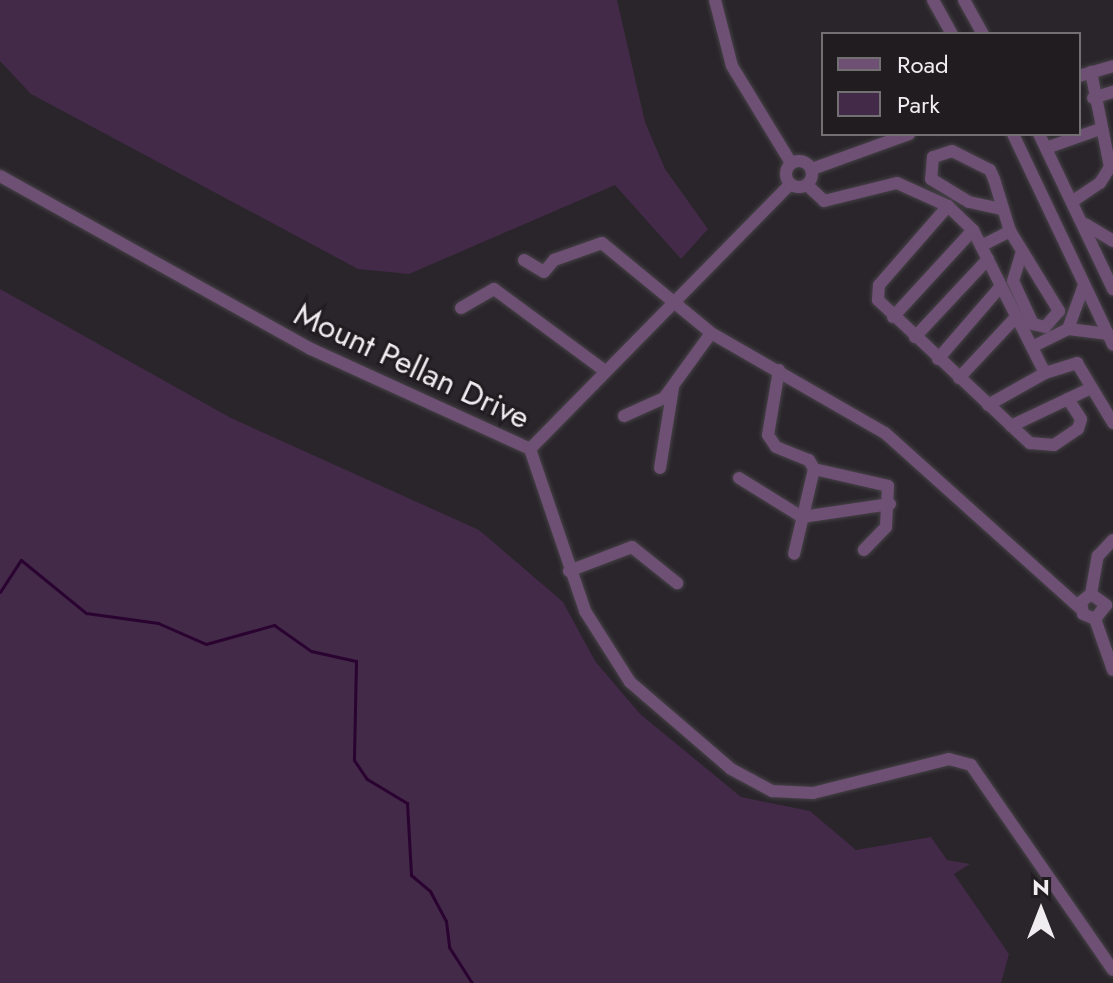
<!DOCTYPE html>
<html>
<head>
<meta charset="utf-8">
<style>
	body { margin:0 }
	#map { position:relative; width:1113px; height:983px; overflow:hidden; background:#29252a; font-family:Jost,sans-serif }
	div>[style] { position:absolute }
	[style*='--x'] { left:calc(var(--x)*1px); top:calc(var(--y)*1px); width:calc(var(--w)*1px); rotate:calc(var(--a)*1deg) }
	.green>* { inset:0; background:#432a48 }
	.stream>* { height:3px; margin:-1.5px; padding:0 1.5px; transform-origin:1.5px; border-radius:1.5px; background:#2a0331 }
	.roads { filter:drop-shadow(0 0 2px #454146) drop-shadow(0 0 2px #454146) }
	.minor>* { height:12px; margin:-6px; padding:0 6px; transform-origin:6px; border-radius:6px; background:#6e5074 }
	.minor>.ring { margin:-6px; padding:0; box-sizing:content-box; background:none; border:12px solid #6e5074; border-radius:50% }
	span { translate:-50% -50%; white-space:nowrap; text-align:center; line-height:1.15; -webkit-text-stroke:6px #201c20; paint-order:stroke }
	.street-label { font-size:32px; color:#f0edf0 }
	.legend { position:absolute; left:821px; top:32px; width:260px; height:104px; box-sizing:border-box; background:#201c20; border:2px solid #737073; margin:0; padding:10px 14px; list-style:none; font-size:24px; color:#f0edf0 }
	.legend li { display:flex; align-items:center; gap:16px; height:40px }
	.legend b { width:40px; border:2px solid #737073 }
	.north { position:absolute; left:1001px; top:871px; width:80px; height:80px; -webkit-text-stroke:6px #201c20; paint-order:stroke; rotate:0deg; font-size:22px; font-weight:700; line-height:32px; text-align:center; color:#f0edf0 }
	.north::after { content:''; display:block; margin:auto; width:28px; height:36px; background:#f0edf0; clip-path:polygon(50% 0,100% 100%,50% 72%,0 100%) }
</style>
</head>
<body>
<div id="map">
	<div class="green">
		<i style="clip-path:polygon(0 0,617px 0,645px 122px,665px 169px,708px 229px,681px 259px,615px 185px,409px 274px,358px 269px,31px 94px,0 61px)"></i>
		<i style="clip-path:polygon(0 289px,231px 418px,479px 530px,563px 602px,595px 661px,640px 714px,741px 797px,810px 811px,856px 850px,931px 837px,947px 860px,970px 864px,954px 874px,1009px 954px,1001px 983px,0 983px)"></i>
	</div>
	<div class="stream">
		<i style="--x:0;--y:592;--w:38;--a:-57"></i>
		<i style="--x:21;--y:560;--w:84;--a:39.2"></i>
		<i style="--x:86;--y:613;--w:73;--a:7.9"></i>
		<i style="--x:158;--y:623;--w:52;--a:23.6"></i>
		<i style="--x:206;--y:644;--w:71;--a:-15.6"></i>
		<i style="--x:274;--y:625;--w:45;--a:35.1"></i>
		<i style="--x:311;--y:651;--w:46;--a:12.5"></i>
		<i style="--x:356;--y:661;--w:99;--a:91.2"></i>
		<i style="--x:354;--y:760;--w:23;--a:56"></i>
		<i style="--x:367;--y:779;--w:47;--a:31"></i>
		<i style="--x:407;--y:803;--w:72;--a:86.8"></i>
		<i style="--x:411;--y:875;--w:25;--a:40"></i>
		<i style="--x:430;--y:891;--w:34;--a:62"></i>
		<i style="--x:446;--y:921;--w:26;--a:83"></i>
		<i style="--x:449;--y:947;--w:43;--a:57.4"></i>
	</div>
	<div class="roads">
		<div class="minor">
			<i style="--x:715;--y:0;--w:68;--a:75.6"></i>
			<i style="--x:732;--y:66;--w:114;--a:58.7"></i>
			<i style="--x:933;--y:0;--w:39;--a:61"></i>
			<i style="--x:964;--y:0;--w:39;--a:61"></i>
			<i style="--x:1079;--y:76;--w:35;--a:-16"></i>
			<i style="--x:1093;--y:98;--w:21;--a:-17"></i>
			<i style="--x:1013;--y:134;--w:233;--a:64.6"></i>
			<i style="--x:1039;--y:134;--w:172;--a:64.5"></i>
			<i style="--x:1046;--y:148;--w:57;--a:-19.4"></i>
			<i class="ring" style="left:786px;top:161px;width:14px;height:14px"></i>
			<i style="--x:812;--y:169;--w:103;--a:-19.8"></i>
			<i style="--x:0;--y:176;--w:356;--a:29.1"></i>
			<i style="--x:311;--y:349;--w:241;--a:24.5"></i>
			<i style="--x:530;--y:449;--w:171;--a:71.2"></i>
			<i style="--x:585;--y:611;--w:84;--a:57.6"></i>
			<i style="--x:630;--y:682;--w:133;--a:40.7"></i>
			<i style="--x:731;--y:769;--w:47;--a:28.2"></i>
			<i style="--x:772;--y:791;--w:41;--a:2.8"></i>
			<i style="--x:813;--y:793;--w:140;--a:-14"></i>
			<i style="--x:949;--y:759;--w:23;--a:15"></i>
			<i style="--x:971;--y:765;--w:249;--a:55.3"></i>
			<i style="--x:807;--y:185;--w:23;--a:43"></i>
			<i style="--x:824;--y:201;--w:75;--a:-13.9"></i>
			<i style="--x:897;--y:183;--w:56;--a:24.3"></i>
			<i style="--x:948;--y:206;--w:35;--a:44"></i>
			<i style="--x:973;--y:230;--w:160;--a:63.3"></i>
			<i style="--x:1045;--y:373;--w:34;--a:-17"></i>
			<i style="--x:1077;--y:363;--w:70;--a:59"></i>
			<i style="--x:1073;--y:201;--w:32;--a:-34"></i>
			<i style="--x:1100;--y:183;--w:19;--a:-58"></i>
			<i style="--x:1110;--y:167;--w:97;--a:-101.3"></i>
			<i style="--x:948;--y:206;--w:105;--a:131.1"></i>
			<i style="--x:879;--y:285;--w:15;--a:94"></i>
			<i style="--x:878;--y:300;--w:209;--a:43.3"></i>
			<i style="--x:1030;--y:443;--w:24;--a:5"></i>
			<i style="--x:1054;--y:445;--w:29;--a:-34"></i>
			<i style="--x:1078;--y:429;--w:10;--a:-73"></i>
			<i style="--x:1081;--y:419;--w:24;--a:-123"></i>
			<i style="--x:1085;--y:224;--w:33;--a:31"></i>
			<i style="--x:1010;--y:231;--w:94;--a:58.5"></i>
			<i style="--x:1059;--y:311;--w:21;--a:131"></i>
			<i style="--x:1045;--y:327;--w:12;--a:-166"></i>
			<i style="--x:1033;--y:324;--w:47;--a:-114.9"></i>
			<i style="--x:1013;--y:281;--w:30;--a:-73"></i>
			<i style="--x:981;--y:246;--w:33;--a:-27"></i>
			<i style="--x:1010;--y:231;--w:54;--a:-107.1"></i>
			<i style="--x:994;--y:179;--w:10;--a:-114"></i>
			<i style="--x:990;--y:170;--w:42;--a:-153.4"></i>
			<i style="--x:952;--y:151;--w:20;--a:162"></i>
			<i style="--x:933;--y:157;--w:22;--a:95"></i>
			<i style="--x:931;--y:179;--w:44;--a:31.2"></i>
			<i style="--x:969;--y:202;--w:35;--a:12"></i>
			<i style="--x:524;--y:260;--w:23;--a:31"></i>
			<i style="--x:544;--y:272;--w:16;--a:-50"></i>
			<i style="--x:554;--y:260;--w:51;--a:-19.5"></i>
			<i style="--x:602;--y:243;--w:141;--a:39.5"></i>
			<i style="--x:711;--y:333;--w:201;--a:29.9"></i>
			<i style="--x:885;--y:433;--w:262;--a:41.9"></i>
			<i style="--x:461;--y:308;--w:38;--a:-30"></i>
			<i style="--x:494;--y:289;--w:137;--a:36.4"></i>
			<i style="--x:893;--y:317;--w:118;--a:-47.4"></i>
			<i style="--x:1068;--y:329;--w:47;--a:-70"></i>
			<i style="--x:915;--y:337;--w:107;--a:-46.9"></i>
			<i style="--x:1032;--y:347;--w:40;--a:-26.6"></i>
			<i style="--x:1068;--y:329;--w:39;--a:7"></i>
			<i style="--x:938;--y:359;--w:96;--a:-49.2"></i>
			<i style="--x:779;--y:370;--w:66;--a:99.6"></i>
			<i style="--x:768;--y:435;--w:14;--a:56"></i>
			<i style="--x:776;--y:447;--w:35;--a:22"></i>
			<i style="--x:809;--y:460;--w:10;--a:61"></i>
			<i style="--x:814;--y:469;--w:87;--a:103.2"></i>
			<i style="--x:959;--y:378;--w:83;--a:-46.9"></i>
			<i style="--x:988;--y:405;--w:65;--a:-29.3"></i>
			<i style="--x:624;--y:416;--w:44;--a:-24.2"></i>
			<i style="--x:664;--y:398;--w:80;--a:-54.1"></i>
			<i style="--x:1011;--y:426;--w:89;--a:-25.4"></i>
			<i style="--x:530;--y:449;--w:371;--a:-45.5"></i>
			<i style="--x:660;--y:468;--w:81;--a:-80.8"></i>
			<i style="--x:814;--y:469;--w:76;--a:12.9"></i>
			<i style="--x:888;--y:486;--w:41;--a:92.8"></i>
			<i style="--x:886;--y:527;--w:32;--a:134"></i>
			<i style="--x:739;--y:478;--w:74;--a:31.8"></i>
			<i style="--x:802;--y:517;--w:89;--a:-8.4"></i>
			<i style="--x:569;--y:571;--w:67;--a:-20.9"></i>
			<i style="--x:632;--y:547;--w:58;--a:38.7"></i>
			<i style="--x:1091;--y:594;--w:19;--a:36"></i>
			<i style="--x:1106;--y:605;--w:18;--a:128"></i>
			<i style="--x:1095;--y:619;--w:13;--a:-157"></i>
			<i style="--x:1083;--y:614;--w:12;--a:-99"></i>
			<i style="--x:1081;--y:602;--w:13;--a:-39"></i>
			<i style="--x:1091;--y:594;--w:39;--a:-80"></i>
			<i style="--x:1098;--y:556;--w:22;--a:-47"></i>
			<i style="--x:1095;--y:619;--w:54;--a:70.6"></i>
		</div>
	</div>
	<div class="street-label">
		<span style="left:412px;top:366px;rotate:25deg">Mount Pellan Drive</span>
	</div>
	<ul class="legend">
	<li><b style="height:10px;background:#6e5074"></b>Road</li>
	<li><b style="height:22px;background:#432a48"></b>Park</li>
	</ul>
	<div class="north">N</div>
</div>
</body>
</html>
